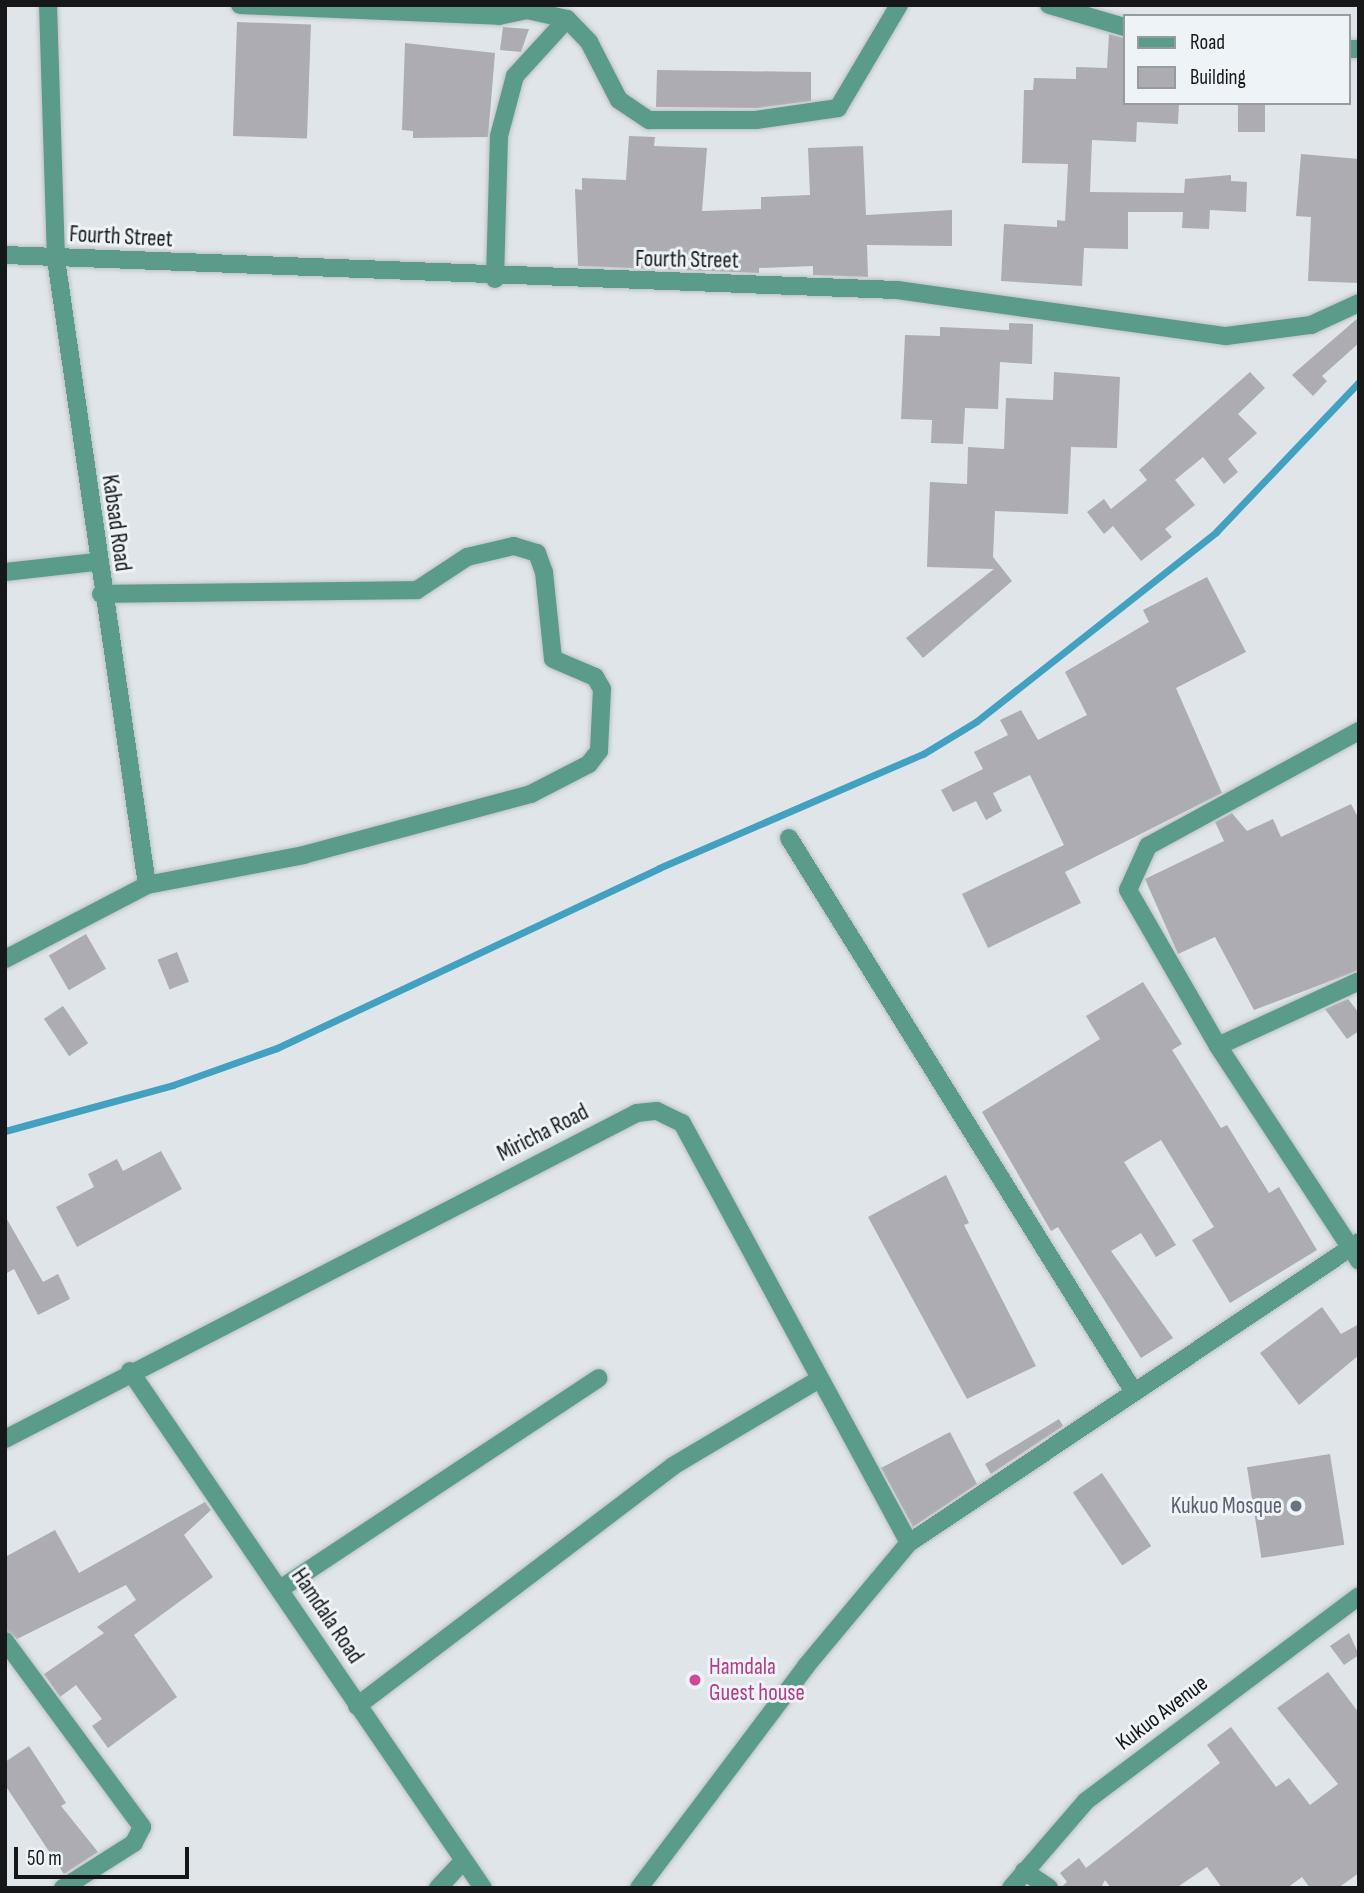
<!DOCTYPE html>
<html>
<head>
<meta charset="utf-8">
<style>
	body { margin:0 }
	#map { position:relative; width:1364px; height:1893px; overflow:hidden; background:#e0e5ea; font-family:"Sofia Sans Condensed",sans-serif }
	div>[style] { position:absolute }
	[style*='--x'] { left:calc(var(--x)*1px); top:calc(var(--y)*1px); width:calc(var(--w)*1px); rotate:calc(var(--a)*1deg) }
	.stream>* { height:7px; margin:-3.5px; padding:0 3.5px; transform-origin:3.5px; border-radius:3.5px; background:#42a0c0 }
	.building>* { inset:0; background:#acacb2; transform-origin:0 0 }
	.roads { filter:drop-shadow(0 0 2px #bbc0c4) drop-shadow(0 0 2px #bbc0c4) }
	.street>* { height:18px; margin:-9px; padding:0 9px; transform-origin:9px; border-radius:9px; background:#5b9b8a }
	.dots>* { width:19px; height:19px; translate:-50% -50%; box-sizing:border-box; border:4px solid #edf3f7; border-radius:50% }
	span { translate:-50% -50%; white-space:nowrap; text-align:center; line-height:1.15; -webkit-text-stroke:6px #edf3f7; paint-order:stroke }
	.street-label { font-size:23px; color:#151718 }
	.worship-label { font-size:23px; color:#5b616d }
	.right { translate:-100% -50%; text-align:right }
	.hotel-label { font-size:23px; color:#b23c85 }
	.left { translate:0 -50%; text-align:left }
	.frame { position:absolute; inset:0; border:7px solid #151718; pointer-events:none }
	.legend { position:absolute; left:1123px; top:14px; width:228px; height:91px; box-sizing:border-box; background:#edf3f7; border:2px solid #979b9e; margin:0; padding:9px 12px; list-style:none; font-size:21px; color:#151718 }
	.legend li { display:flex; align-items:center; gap:14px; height:35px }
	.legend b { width:35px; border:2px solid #979b9e }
	.scale { position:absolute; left:14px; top:1847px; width:175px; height:32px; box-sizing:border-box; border:4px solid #151718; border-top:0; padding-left:9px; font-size:21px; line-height:24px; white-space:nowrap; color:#151718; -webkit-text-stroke:5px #edf3f7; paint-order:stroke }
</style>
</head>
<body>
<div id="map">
	<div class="stream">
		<i style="--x:5;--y:1131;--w:174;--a:-15.3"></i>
		<i style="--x:173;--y:1085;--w:110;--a:-19.6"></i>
		<i style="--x:277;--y:1048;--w:422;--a:-25.2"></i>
		<i style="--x:659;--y:868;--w:288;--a:-23.4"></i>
		<i style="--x:923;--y:754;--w:63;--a:-31.4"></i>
		<i style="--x:977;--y:721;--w:305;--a:-38.3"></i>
		<i style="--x:1216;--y:532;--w:207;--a:-46.4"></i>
	</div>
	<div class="building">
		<i style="left:237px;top:22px;width:74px;height:114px;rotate:2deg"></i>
		<i style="clip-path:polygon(503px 27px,529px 29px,521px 52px,500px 50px)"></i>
		<i style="clip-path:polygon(1109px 34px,1124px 38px,1124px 103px,1179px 103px,1178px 124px,1137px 122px,1136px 142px,1092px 140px,1090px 192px,1184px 193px,1185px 179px,1231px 175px,1231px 181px,1247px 182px,1246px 212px,1210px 210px,1209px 229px,1182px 228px,1183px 212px,1128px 212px,1128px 249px,1084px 248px,1082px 286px,1001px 281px,1004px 224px,1057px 227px,1057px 220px,1065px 221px,1068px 164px,1022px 163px,1024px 90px,1033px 90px,1034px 78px,1076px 79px,1076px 67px,1107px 68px)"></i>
		<i style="clip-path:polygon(405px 43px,495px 53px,488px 137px,413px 138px,413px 131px,402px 130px)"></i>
		<i style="clip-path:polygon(657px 70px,811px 72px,811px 101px,757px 108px,656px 107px)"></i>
		<i style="left:1238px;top:103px;width:27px;height:29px"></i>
		<i style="clip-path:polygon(629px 136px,655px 137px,654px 146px,707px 148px,702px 211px,761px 209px,761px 197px,810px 195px,808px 148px,863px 146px,866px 215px,952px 210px,952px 246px,867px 245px,868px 277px,813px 275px,813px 266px,759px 268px,759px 273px,578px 266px,575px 189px,582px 190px,582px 178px,626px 180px)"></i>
		<i style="clip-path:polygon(1301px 154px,1359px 159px,1359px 283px,1308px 281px,1311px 217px,1296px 216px)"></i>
		<i style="clip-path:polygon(1359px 317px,1359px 343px,1322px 376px,1327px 381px,1313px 396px,1292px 375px)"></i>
		<i style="clip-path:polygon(1009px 323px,1033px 324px,1032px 364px,1000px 362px,998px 409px,965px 408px,963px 444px,931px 443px,932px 420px,901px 419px,905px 335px,940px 336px,940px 327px,1009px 330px)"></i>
		<i style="clip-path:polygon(1054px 372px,1120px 377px,1117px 448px,1071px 447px,1068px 514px,995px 511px,993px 557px,1012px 581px,923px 658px,906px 638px,994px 569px,927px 567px,930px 482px,967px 484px,968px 447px,1004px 449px,1006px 398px,1053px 400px)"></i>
		<i style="clip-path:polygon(1250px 372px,1265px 388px,1238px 414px,1257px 433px,1228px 459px,1238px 472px,1224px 484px,1203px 457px,1175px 480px,1195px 505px,1165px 529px,1172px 537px,1141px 561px,1113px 526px,1104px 534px,1087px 512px,1104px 499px,1111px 509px,1147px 480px,1139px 470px)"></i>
		<i style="clip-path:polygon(1207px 577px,1246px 652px,1176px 688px,1222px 793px,1065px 872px,1081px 903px,988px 948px,962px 894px,1064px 845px,1030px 775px,993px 793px,1002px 811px,986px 820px,976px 801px,953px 812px,941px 790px,983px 769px,974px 752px,1008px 735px,1000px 720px,1021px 710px,1038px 740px,1087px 715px,1065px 672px,1149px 622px,1143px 610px)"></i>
		<i style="clip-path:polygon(1351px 804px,1359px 819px,1359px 970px,1254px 1010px,1215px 937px,1178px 954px,1145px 879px,1224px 841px,1215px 822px,1232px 813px,1247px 831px,1273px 819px,1281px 837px)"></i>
		<i style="left:86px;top:934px;width:40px;height:43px;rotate:60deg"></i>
		<i style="left:177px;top:952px;width:32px;height:21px;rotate:68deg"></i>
		<i style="clip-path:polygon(1143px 982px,1182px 1044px,1172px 1050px,1221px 1128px,1227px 1125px,1269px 1193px,1279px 1187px,1317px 1250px,1230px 1303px,1192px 1240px,1214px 1227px,1161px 1140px,1124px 1162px,1176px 1245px,1156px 1257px,1141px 1233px,1111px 1251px,1173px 1338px,1141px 1358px,1058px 1227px,1051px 1231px,982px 1112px,1100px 1039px,1086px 1016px)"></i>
		<i style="clip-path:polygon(1348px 999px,1359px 1013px,1359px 1031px,1347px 1039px,1325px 1009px)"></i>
		<i style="left:63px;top:1006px;width:45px;height:23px;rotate:56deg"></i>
		<i style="clip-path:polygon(161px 1151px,182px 1189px,77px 1247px,56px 1207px,94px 1187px,88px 1174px,117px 1159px,123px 1171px)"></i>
		<i style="clip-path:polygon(946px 1175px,969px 1223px,964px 1225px,1036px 1366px,967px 1399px,868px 1217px)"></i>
		<i style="clip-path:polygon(5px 1216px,43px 1282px,58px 1274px,70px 1299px,38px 1315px,14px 1269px,5px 1274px)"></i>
		<i style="clip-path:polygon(1322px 1307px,1341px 1334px,1359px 1324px,1359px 1355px,1299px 1405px,1260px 1353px)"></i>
		<i style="clip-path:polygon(1059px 1419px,1063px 1426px,991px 1474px,985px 1464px)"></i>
		<i style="clip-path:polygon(950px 1432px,977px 1484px,913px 1527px,881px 1468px)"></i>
		<i style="left:1330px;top:1454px;width:92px;height:84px;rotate:81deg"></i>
		<i style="left:1102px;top:1473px;width:88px;height:35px;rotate:56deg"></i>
		<i style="clip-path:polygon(205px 1502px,211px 1510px,184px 1535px,213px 1577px,134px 1635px,177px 1697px,108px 1748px,92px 1726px,102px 1719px,76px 1685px,60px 1697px,44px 1674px,104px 1633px,97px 1627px,136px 1600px,126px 1585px,17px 1639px,5px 1630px,5px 1557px,55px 1530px,79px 1573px)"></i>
		<i style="clip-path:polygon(1349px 1633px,1359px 1655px,1344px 1665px,1330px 1646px)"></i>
		<i style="clip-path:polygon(1328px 1672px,1359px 1713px,1359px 1873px,1338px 1888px,1310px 1888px,1302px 1877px,1287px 1888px,1222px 1888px,1207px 1867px,1176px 1888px,1111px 1888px,1105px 1880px,1101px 1888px,1060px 1888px,1067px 1882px,1060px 1873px,1079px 1858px,1086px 1868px,1220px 1763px,1207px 1745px,1231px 1727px,1276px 1787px,1289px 1778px,1310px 1805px,1338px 1784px,1277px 1708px)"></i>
		<i style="clip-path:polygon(29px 1746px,66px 1803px,61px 1806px,98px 1852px,64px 1874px,5px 1785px,5px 1762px)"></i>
	</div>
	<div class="roads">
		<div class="street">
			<i style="--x:240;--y:5;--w:259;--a:2.4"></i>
			<i style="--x:499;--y:16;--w:29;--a:-12"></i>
			<i style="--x:527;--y:10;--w:41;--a:12.7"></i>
			<i style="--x:567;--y:19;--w:32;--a:46"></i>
			<i style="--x:589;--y:42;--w:65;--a:62.7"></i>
			<i style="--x:619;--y:100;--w:36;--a:34"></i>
			<i style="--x:649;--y:120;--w:107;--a:0"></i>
			<i style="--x:756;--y:120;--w:83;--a:-8.3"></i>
			<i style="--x:838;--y:108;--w:120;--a:-59.4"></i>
			<i style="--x:1049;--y:5;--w:78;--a:16.3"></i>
			<i style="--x:1348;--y:49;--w:11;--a:0"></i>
			<i style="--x:5;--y:255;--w:893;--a:2.25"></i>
			<i style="--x:897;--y:290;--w:332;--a:8"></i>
			<i style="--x:1226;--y:336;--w:86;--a:-7.4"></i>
			<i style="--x:1311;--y:325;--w:53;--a:-24.6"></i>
			<i style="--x:495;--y:279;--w:143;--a:-88.4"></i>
			<i style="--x:499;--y:136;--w:62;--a:-75.1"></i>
			<i style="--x:515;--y:76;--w:77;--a:-47.6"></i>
			<i style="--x:5;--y:572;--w:92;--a:-6.3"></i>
			<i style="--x:101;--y:594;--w:316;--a:-0.7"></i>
			<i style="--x:417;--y:590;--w:60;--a:-33.4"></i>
			<i style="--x:467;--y:557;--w:48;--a:-13.2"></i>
			<i style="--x:514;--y:546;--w:24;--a:17"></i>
			<i style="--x:537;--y:553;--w:20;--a:70"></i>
			<i style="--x:544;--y:572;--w:87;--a:84.1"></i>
			<i style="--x:553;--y:659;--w:46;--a:23.2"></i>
			<i style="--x:595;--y:677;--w:14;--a:60"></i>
			<i style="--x:602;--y:689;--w:62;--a:92.8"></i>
			<i style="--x:599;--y:751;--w:16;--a:128"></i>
			<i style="--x:589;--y:764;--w:65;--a:152.7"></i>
			<i style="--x:531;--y:794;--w:235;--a:165"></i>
			<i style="--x:304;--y:855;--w:160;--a:169.2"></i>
			<i style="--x:1359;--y:731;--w:240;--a:151.4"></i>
			<i style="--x:1148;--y:846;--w:48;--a:114.4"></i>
			<i style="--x:1128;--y:890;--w:180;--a:60"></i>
			<i style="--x:1218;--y:1046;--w:257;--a:56.7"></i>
			<i style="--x:789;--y:838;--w:653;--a:58.09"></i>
			<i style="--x:5;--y:959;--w:160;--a:-27.5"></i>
			<i style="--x:147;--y:885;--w:633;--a:-98.27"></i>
			<i style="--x:56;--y:259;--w:254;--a:-91.8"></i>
			<i style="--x:1218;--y:1046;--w:155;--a:-24.7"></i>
			<i style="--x:130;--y:1371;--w:626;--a:55.68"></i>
			<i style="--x:5;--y:1439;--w:711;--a:-27.29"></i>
			<i style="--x:637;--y:1113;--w:20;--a:-6"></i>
			<i style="--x:657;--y:1111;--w:28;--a:26"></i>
			<i style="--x:682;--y:1123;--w:477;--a:61.6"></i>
			<i style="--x:280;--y:1589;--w:382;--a:-33.5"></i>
			<i style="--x:5;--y:1641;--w:231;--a:53.6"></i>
			<i style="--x:142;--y:1827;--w:18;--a:117"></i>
			<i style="--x:134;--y:1843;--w:84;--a:147.6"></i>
			<i style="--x:357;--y:1706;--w:397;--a:-37.2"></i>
			<i style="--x:673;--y:1466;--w:169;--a:-30.7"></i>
			<i style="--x:1024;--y:1871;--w:30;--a:34"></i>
			<i style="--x:438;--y:1888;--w:34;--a:-47"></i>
			<i style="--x:639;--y:1888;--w:278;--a:-53"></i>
			<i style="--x:806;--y:1666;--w:160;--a:-50.1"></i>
			<i style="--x:909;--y:1543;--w:541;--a:-33.78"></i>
			<i style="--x:1011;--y:1888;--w:115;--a:-49.2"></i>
			<i style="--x:1086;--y:1801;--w:341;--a:-36.9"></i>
		</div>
	</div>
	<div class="dots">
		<i style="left:1296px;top:1506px;background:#6b7280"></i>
		<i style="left:695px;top:1680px;background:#d1479c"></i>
	</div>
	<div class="street-label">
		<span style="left:121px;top:237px;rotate:3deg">Fourth Street</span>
		<span style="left:687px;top:260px;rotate:1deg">Fourth Street</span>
		<span style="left:116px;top:523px;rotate:82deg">Kabsad Road</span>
		<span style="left:543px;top:1133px;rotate:-27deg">Miricha Road</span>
		<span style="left:327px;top:1616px;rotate:56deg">Hamdala Road</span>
		<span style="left:1162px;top:1713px;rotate:-37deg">Kukuo Avenue</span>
	</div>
	<div class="worship-label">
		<span class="right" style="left:1282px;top:1506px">Kukuo Mosque</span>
	</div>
	<div class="hotel-label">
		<span class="left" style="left:709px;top:1680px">Hamdala<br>Guest house</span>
	</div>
	<div class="frame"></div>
	<ul class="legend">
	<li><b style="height:9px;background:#5b9b8a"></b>Road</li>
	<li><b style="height:19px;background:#acacb2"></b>Building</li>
	</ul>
	<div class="scale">50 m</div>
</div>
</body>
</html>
